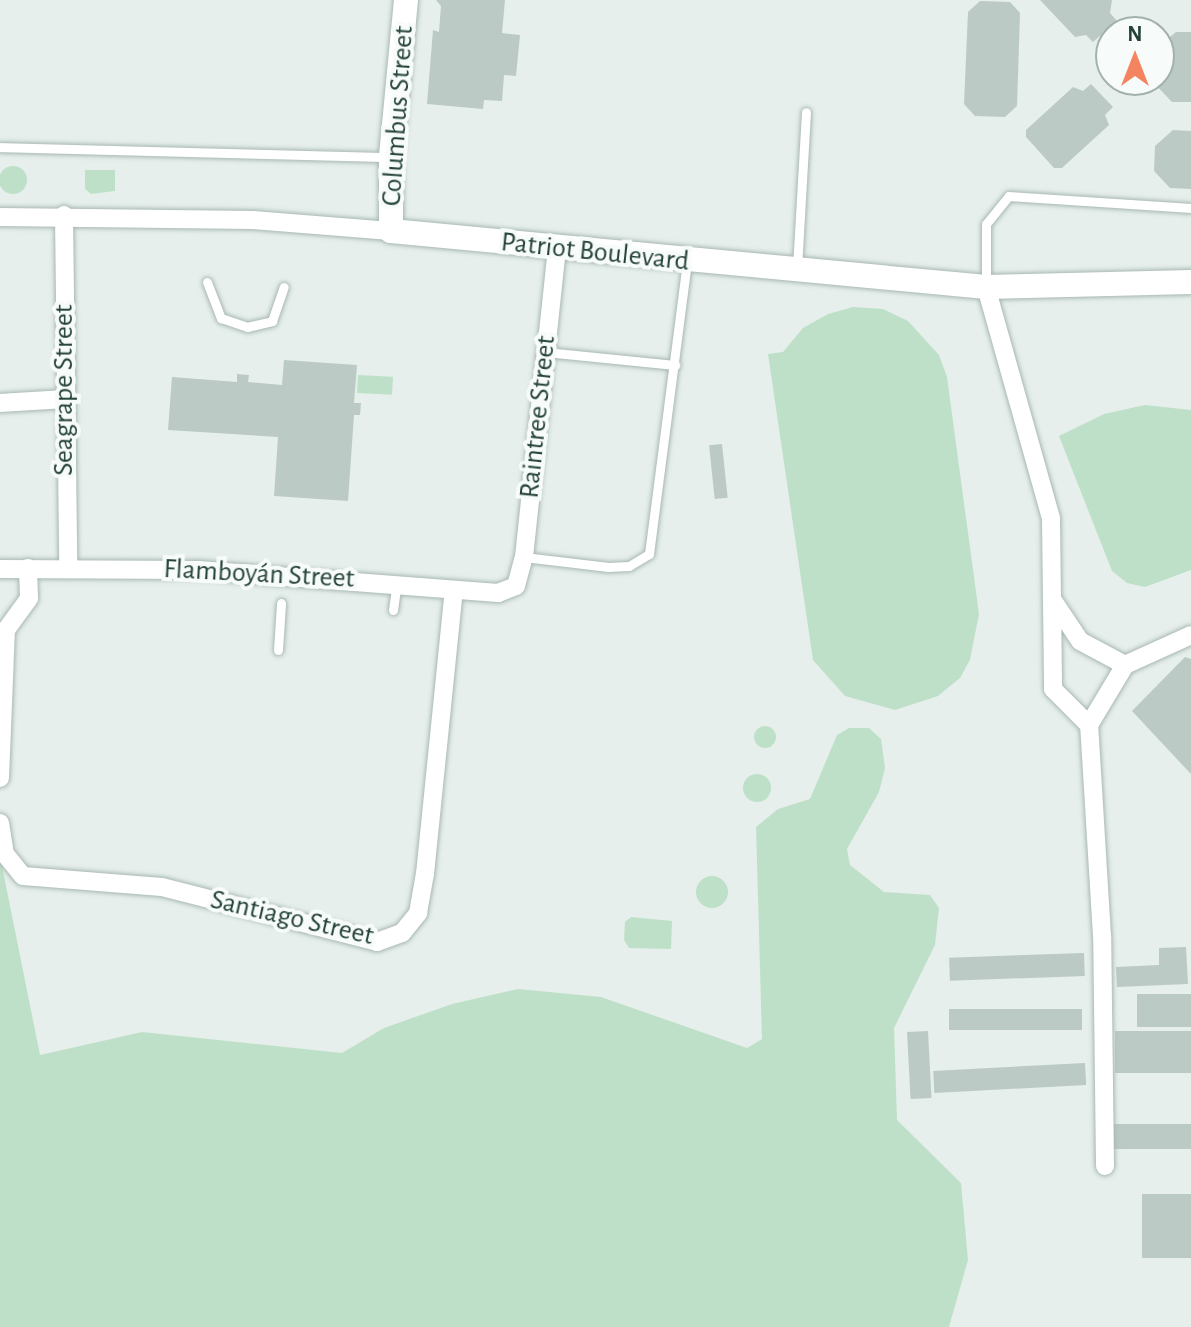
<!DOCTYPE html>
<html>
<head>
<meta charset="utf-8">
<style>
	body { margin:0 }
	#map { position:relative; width:1191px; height:1327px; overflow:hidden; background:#e6efeb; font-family:"Alegreya Sans",sans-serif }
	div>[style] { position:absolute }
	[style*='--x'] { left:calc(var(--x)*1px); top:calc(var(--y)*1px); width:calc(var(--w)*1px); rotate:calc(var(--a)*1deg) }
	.green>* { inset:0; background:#bfe0c8; transform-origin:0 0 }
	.round { border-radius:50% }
	.building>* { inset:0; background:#bbcac4; transform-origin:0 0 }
	.roads { filter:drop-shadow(0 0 2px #a8b8b2) drop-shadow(0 0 2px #a8b8b2) }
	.lane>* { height:9px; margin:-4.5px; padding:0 4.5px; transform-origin:4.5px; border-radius:4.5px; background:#fff }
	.street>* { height:18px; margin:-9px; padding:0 9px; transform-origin:9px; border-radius:9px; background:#fff }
	.secondary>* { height:24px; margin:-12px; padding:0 12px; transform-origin:12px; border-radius:12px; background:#fff }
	span { translate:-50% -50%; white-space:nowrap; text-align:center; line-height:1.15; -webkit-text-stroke:8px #f7fbf9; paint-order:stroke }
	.street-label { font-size:28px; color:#24423a }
	.north { position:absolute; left:1095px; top:16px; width:80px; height:80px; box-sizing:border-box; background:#f7fbf9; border:2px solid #a3b1ad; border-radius:50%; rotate:0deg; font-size:22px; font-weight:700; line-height:32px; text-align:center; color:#24423a }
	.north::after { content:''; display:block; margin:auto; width:28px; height:36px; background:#f4845f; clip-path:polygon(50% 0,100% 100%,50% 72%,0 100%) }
</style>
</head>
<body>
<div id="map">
	<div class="green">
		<i class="round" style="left:-1px;top:166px;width:28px;height:28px"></i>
		<i style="clip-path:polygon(85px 170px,115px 170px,115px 191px,91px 194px,85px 189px)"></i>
		<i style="clip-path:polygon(853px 307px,883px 309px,908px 321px,939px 355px,947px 377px,979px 614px,970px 660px,960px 678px,938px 696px,895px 710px,845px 696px,813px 660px,768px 354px,783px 352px,803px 328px,828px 314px)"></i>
		<i style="left:358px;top:375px;width:35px;height:18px;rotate:3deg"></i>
		<i style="clip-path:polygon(1145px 405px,1191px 410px,1191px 570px,1145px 587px,1127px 583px,1112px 571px,1059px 436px,1104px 414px)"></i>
		<i class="round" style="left:754px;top:726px;width:22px;height:22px"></i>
		<i style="clip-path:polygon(849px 728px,869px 728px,881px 739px,885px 768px,879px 792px,847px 849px,850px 865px,884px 892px,930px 895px,939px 908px,935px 945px,894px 1028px,897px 1120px,961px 1183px,968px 1260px,949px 1327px,0 1327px,0 856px,40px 1055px,142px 1032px,342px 1053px,384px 1028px,452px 1004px,518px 989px,601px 997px,747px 1048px,762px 1039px,756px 827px,778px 809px,810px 799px,837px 735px)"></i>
		<i class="round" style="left:743px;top:774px;width:28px;height:28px"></i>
		<i class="round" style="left:696px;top:876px;width:32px;height:32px"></i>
		<i style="clip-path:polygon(631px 917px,672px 921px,671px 949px,629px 948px,624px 940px,625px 922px)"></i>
	</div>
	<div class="building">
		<i style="clip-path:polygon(436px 0,505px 0,502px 33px,520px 35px,516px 76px,504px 75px,502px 101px,484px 100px,483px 109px,427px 104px,433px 30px,439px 32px,441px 6px)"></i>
		<i style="clip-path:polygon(1040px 0,1112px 0,1110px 13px,1117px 21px,1093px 42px,1086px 35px,1075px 37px)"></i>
		<i style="clip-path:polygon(980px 1px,1010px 2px,1020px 13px,1017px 106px,1005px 117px,975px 116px,964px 104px,968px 12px)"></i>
		<i style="clip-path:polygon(1176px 32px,1191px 32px,1191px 102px,1172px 102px,1151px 80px,1159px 80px,1159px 46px)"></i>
		<i style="clip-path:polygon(1091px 84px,1113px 107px,1105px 115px,1109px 125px,1062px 168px,1054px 168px,1026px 137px,1026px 130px,1073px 87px,1083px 91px)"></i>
		<i style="clip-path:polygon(1173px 130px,1191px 131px,1191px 189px,1170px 188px,1154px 171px,1155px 146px)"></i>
		<i style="clip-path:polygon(284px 360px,357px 365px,354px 403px,361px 403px,360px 415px,354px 415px,348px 501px,274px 496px,278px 437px,168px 430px,172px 377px,237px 382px,237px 374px,249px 375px,248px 382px,282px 385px)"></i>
		<i style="left:722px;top:444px;width:54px;height:13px;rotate:84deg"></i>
		<i style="clip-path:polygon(1185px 657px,1191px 659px,1191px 774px,1132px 711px)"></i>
		<i style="clip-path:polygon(1186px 947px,1188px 984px,1117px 987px,1116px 967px,1159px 965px,1159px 948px)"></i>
		<i style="left:1084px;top:953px;width:23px;height:135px;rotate:88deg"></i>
		<i style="left:1137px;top:994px;width:54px;height:33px"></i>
		<i style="left:1082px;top:1009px;width:21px;height:133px;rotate:90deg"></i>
		<i style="left:928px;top:1031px;width:67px;height:21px;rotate:87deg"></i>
		<i style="left:1115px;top:1031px;width:76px;height:42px"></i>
		<i style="left:1085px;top:1063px;width:22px;height:152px;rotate:87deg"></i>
		<i style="left:1191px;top:1124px;width:25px;height:77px;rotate:90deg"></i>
		<i style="left:1191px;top:1194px;width:64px;height:49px;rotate:90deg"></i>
	</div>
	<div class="roads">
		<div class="lane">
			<i style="--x:0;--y:147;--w:388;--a:1.5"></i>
			<i style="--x:797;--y:268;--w:156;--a:-86.7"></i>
			<i style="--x:207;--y:282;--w:39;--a:69"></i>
			<i style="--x:221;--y:318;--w:28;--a:19"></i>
			<i style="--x:247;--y:327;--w:26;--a:-13"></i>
			<i style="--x:272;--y:321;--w:36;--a:-71"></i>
			<i style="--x:986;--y:287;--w:63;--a:-90"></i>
			<i style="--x:986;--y:224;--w:36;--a:-51"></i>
			<i style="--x:1009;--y:196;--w:182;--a:3.8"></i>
			<i style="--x:545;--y:352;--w:131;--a:5.7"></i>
			<i style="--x:524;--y:557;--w:85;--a:6.8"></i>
			<i style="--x:608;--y:567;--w:21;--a:-3"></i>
			<i style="--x:629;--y:566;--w:23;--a:-31"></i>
			<i style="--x:649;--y:554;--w:293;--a:-82.6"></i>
			<i style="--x:393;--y:610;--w:27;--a:-82"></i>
			<i style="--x:278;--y:650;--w:47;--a:-86.3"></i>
		</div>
		<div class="street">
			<i style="--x:64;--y:215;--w:350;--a:89.3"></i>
			<i style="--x:0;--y:217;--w:253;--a:0.7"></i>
			<i style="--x:253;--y:220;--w:138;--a:4.6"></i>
			<i style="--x:986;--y:287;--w:241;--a:74.3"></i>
			<i style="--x:1051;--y:519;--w:170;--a:89.3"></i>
			<i style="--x:1053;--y:689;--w:51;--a:45"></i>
			<i style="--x:0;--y:403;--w:65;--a:-3.5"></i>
			<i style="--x:0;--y:569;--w:198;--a:0.3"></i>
			<i style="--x:198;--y:570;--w:301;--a:4.4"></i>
			<i style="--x:498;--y:593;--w:19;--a:-21"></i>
			<i style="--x:516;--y:586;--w:30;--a:-75"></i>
			<i style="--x:524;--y:557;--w:311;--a:-83.9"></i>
			<i style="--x:1052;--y:599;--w:50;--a:56.3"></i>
			<i style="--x:1080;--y:641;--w:51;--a:28.1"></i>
			<i style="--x:0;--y:778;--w:148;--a:-87.7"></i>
			<i style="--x:6;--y:630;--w:39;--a:-54"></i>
			<i style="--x:29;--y:598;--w:30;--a:-92"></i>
			<i style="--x:0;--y:823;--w:31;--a:81"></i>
			<i style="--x:5;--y:854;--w:28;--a:51"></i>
			<i style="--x:23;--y:876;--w:139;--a:4.5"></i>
			<i style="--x:162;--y:887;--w:222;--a:14.3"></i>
			<i style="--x:377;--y:942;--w:27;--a:-20"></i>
			<i style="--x:402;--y:933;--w:26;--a:-51"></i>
			<i style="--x:418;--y:913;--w:40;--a:-80"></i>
			<i style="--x:425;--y:874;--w:285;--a:-84.2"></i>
			<i style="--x:1105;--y:1166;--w:230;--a:-90.7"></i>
			<i style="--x:1102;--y:936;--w:211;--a:-93.5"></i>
			<i style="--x:1089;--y:725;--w:70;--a:-59"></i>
			<i style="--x:1125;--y:665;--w:72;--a:-24.4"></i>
		</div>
		<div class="secondary">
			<i style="--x:406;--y:0;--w:158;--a:95.5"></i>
			<i style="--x:391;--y:157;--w:74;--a:90"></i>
			<i style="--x:391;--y:231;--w:598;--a:5.38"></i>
			<i style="--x:986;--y:287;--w:205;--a:-1.4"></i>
		</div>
	</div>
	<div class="street-label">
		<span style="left:398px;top:116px;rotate:-86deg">Columbus Street</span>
		<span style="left:595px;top:252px;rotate:6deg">Patriot Boulevard</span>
		<span style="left:64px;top:390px;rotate:-90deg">Seagrape Street</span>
		<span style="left:538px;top:417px;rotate:-84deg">Raintree Street</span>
		<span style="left:259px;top:574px;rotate:3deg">Flamboyán Street</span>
		<span style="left:292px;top:918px;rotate:13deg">Santiago Street</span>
	</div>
	<div class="north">N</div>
</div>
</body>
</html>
